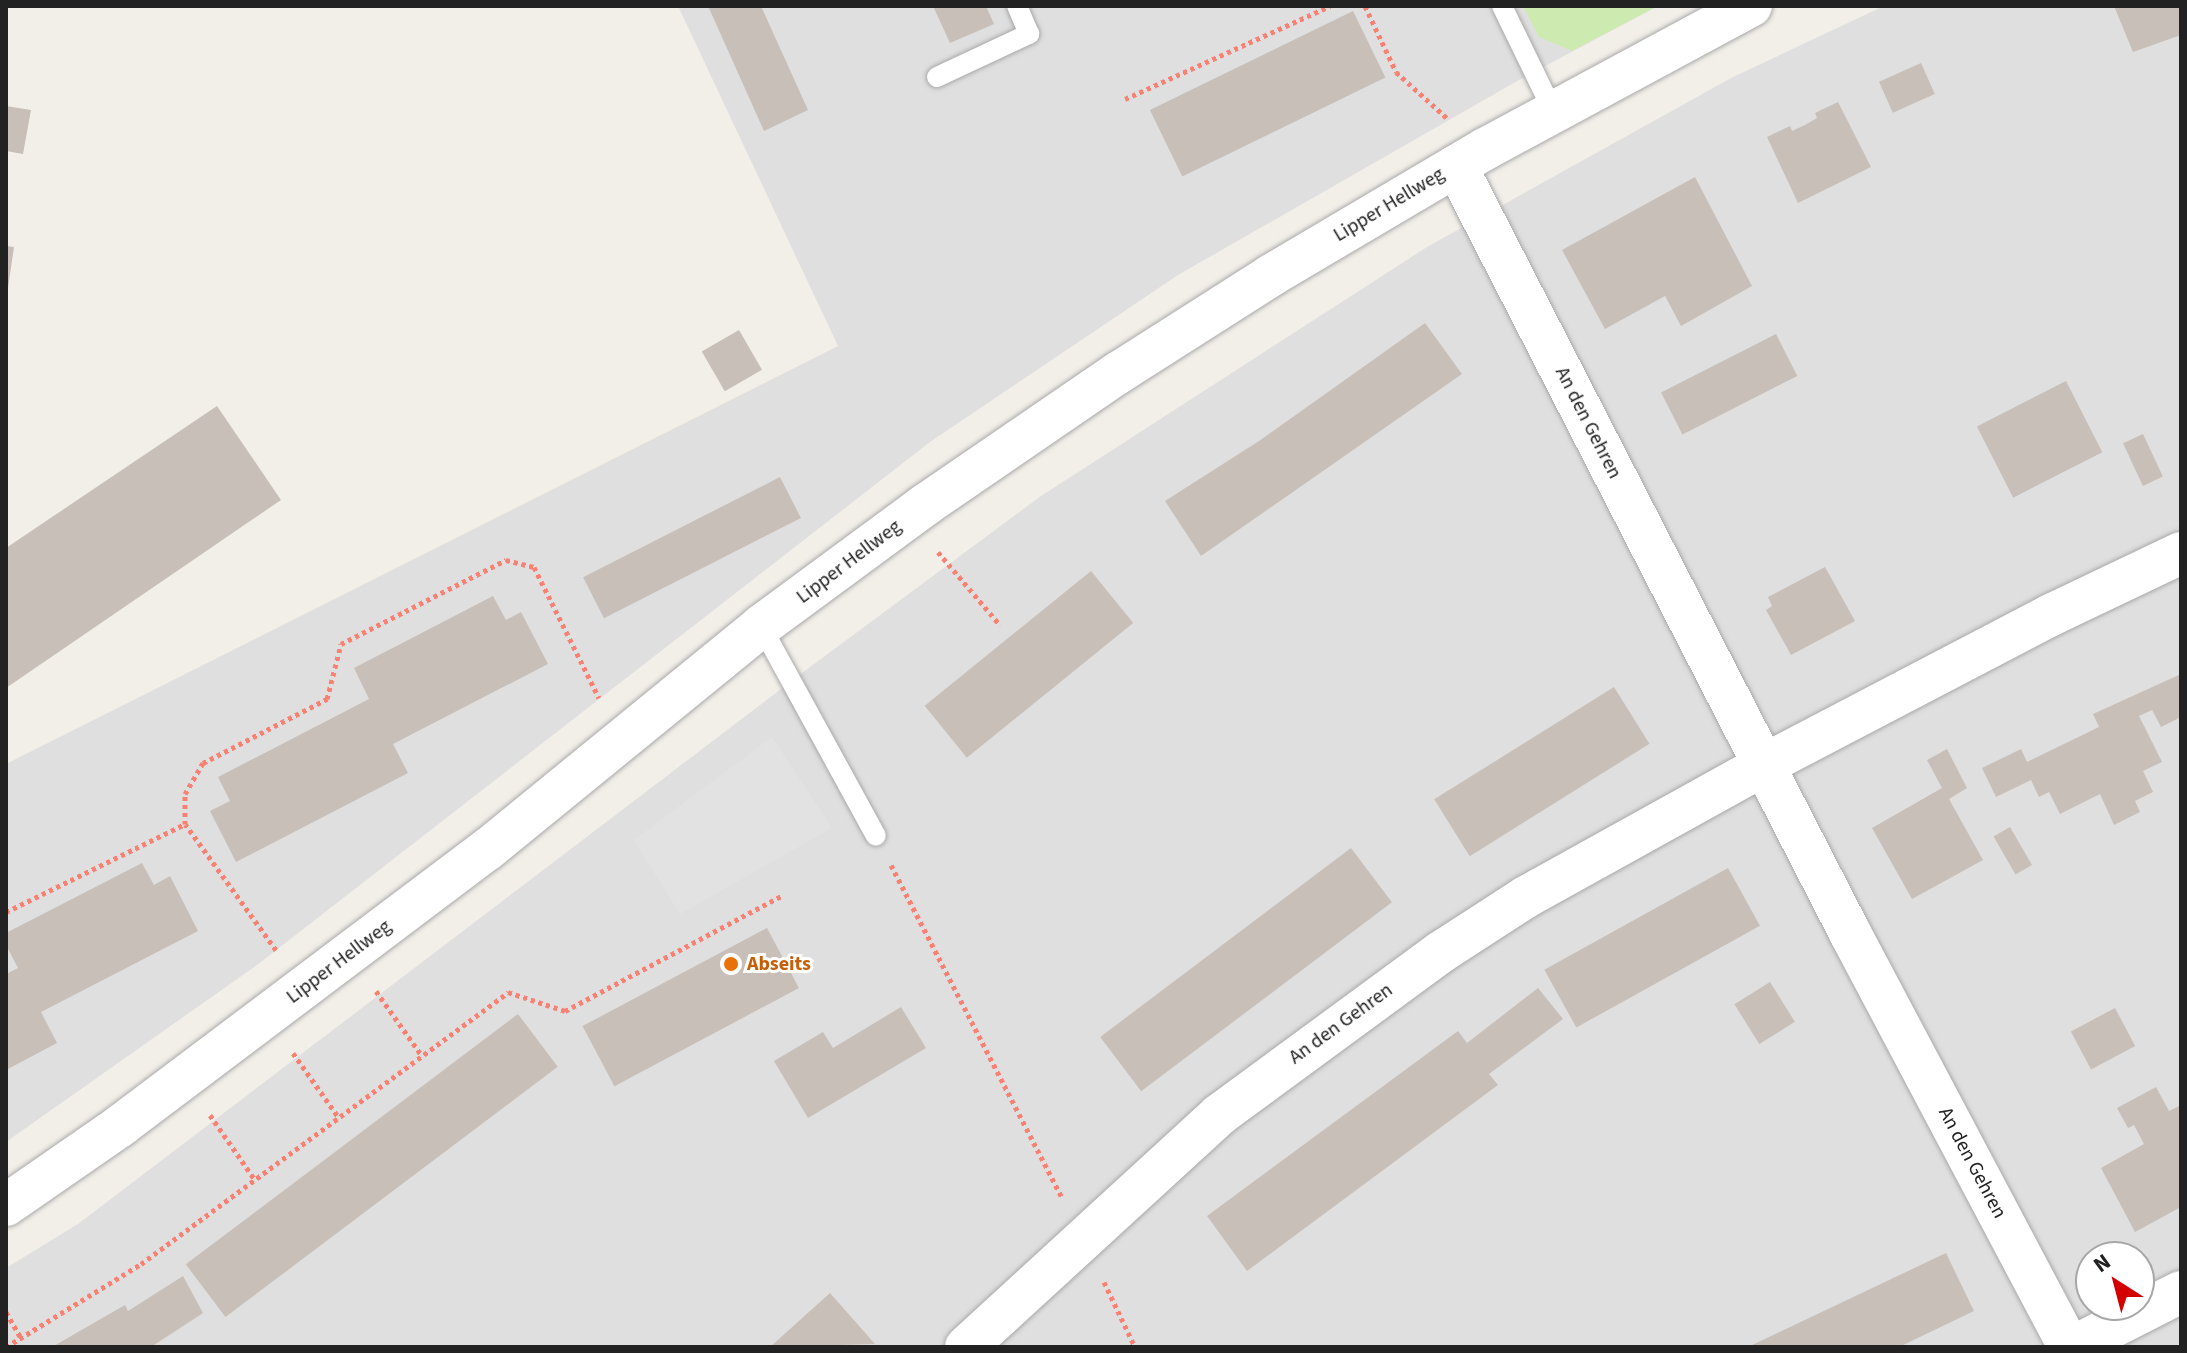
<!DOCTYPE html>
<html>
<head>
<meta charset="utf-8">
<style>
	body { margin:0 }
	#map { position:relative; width:2187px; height:1353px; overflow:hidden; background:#f2efe9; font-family:"Source Sans 3",sans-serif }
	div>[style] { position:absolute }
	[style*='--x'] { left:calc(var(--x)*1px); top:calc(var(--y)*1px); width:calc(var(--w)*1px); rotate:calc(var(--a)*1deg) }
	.residential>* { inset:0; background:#e0dfdf }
	.grass>* { inset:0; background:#cdebb0 }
	.parking>* { inset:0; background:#e2e2e2 }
	.building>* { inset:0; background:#c7bfb8; transform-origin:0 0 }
	.path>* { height:5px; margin-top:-2.5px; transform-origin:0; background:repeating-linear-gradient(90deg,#fa8072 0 4px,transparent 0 8px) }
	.roads { filter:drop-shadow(0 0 2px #a9a9a9) drop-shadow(0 0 2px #a9a9a9) }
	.lane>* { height:20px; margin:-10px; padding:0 10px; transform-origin:10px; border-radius:10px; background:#fff }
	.street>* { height:42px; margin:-21px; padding:0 21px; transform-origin:21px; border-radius:21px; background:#fff }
	.dots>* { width:22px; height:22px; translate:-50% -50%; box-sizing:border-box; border:4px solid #fff; border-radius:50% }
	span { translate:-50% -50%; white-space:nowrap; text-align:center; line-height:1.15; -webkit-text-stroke:6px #fff; paint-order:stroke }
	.street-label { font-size:20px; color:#222 }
	.food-label { font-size:20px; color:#c56008; font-weight:700 }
	.left { translate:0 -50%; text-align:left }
	.frame { position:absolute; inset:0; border:8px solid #222; pointer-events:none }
	.north { position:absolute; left:2075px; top:1241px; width:80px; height:80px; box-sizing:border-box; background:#fff; border:2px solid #a7a7a7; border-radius:50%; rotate:324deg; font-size:22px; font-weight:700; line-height:32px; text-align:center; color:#222 }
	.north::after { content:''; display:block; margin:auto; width:28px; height:36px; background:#d40000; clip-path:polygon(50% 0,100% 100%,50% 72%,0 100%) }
</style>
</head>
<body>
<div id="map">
	<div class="residential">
		<i style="clip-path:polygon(678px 6px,1658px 6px,1519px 80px,1178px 275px,930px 442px,257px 965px,6px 1142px,6px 764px,838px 346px)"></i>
		<i style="clip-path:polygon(evenodd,1884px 6px,2181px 6px,2181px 1347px,6px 1347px,6px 1268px,78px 1224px,810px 667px,1041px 496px,1427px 247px,1733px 77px,1884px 6px,2091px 1257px,2139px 1257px,2139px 1305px,2091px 1305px,2091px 1257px)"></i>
	</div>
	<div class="grass">
		<i style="clip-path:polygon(1523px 6px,1658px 6px,1572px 51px,1539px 37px)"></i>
	</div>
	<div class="parking">
		<i style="clip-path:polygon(772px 737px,832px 828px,680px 914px,634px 840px)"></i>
	</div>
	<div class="building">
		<i style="clip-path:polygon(708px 6px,761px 6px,808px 110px,764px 131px)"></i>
		<i style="clip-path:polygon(933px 6px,986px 6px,994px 24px,950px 43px)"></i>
		<i style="clip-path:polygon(2114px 6px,2181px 6px,2181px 35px,2133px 52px)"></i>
		<i style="left:1353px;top:11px;width:74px;height:226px;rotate:64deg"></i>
		<i style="left:1921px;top:63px;width:34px;height:46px;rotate:66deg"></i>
		<i style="clip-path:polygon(1838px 102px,1871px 167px,1798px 203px,1767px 137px,1790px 126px,1792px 131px,1805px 125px,1817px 118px,1815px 113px)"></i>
		<i style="clip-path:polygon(6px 106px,31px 110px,23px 154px,6px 151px)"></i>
		<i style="clip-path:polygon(1695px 177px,1752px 286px,1681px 326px,1665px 296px,1605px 329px,1562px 250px)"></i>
		<i style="clip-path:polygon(6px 246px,14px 247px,8px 288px,6px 287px)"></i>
		<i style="clip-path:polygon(1425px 323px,1462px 374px,1201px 556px,1165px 501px,1259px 441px)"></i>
		<i style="left:739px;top:330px;width:46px;height:43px;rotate:60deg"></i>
		<i style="left:1776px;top:334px;width:47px;height:129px;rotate:63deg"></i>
		<i style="left:2066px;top:381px;width:80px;height:100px;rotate:63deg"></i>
		<i style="clip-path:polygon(217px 406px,281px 500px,6px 688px,6px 548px)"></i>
		<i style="left:2143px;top:434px;width:47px;height:22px;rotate:65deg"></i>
		<i style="left:780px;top:477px;width:46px;height:221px;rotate:63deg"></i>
		<i style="clip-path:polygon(1825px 567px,1855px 621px,1791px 655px,1766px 610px,1772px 606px,1768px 597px)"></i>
		<i style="left:1091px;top:571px;width:67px;height:214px;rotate:51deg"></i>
		<i style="clip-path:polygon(493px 596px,506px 620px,521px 612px,548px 664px,393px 744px,408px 773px,236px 862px,210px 811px,230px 801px,218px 777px,369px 699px,354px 668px)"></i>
		<i style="clip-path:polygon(2181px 674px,2181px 717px,2161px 727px,2152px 710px,2139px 716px,2162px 762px,2143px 771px,2153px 792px,2135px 801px,2140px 812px,2114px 825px,2100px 794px,2060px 814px,2049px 792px,2039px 797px,2031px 780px,1996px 797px,1982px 768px,2021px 749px,2027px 762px,2099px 727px,2093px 714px)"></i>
		<i style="left:1614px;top:687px;width:67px;height:212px;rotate:58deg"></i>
		<i style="clip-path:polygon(1947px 749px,1967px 788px,1949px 799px,1983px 860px,1912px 899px,1872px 828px,1942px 788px,1927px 760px)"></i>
		<i style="left:2010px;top:827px;width:44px;height:19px;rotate:60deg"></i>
		<i style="left:1351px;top:848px;width:68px;height:314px;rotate:53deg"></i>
		<i style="clip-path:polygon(142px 863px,154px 885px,170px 876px,198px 931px,41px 1012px,57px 1043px,6px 1070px,6px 974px,18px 968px,6px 945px,6px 933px)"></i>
		<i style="left:1728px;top:868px;width:66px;height:210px;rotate:61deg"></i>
		<i style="left:767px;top:928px;width:68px;height:209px;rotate:62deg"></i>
		<i style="left:1770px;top:982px;width:47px;height:42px;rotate:58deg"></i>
		<i style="clip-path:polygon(1538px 988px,1563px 1019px,1489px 1074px,1498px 1085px,1247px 1271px,1207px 1216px,1458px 1031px,1467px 1043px)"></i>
		<i style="clip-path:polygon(901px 1007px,926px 1048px,808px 1118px,774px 1061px,823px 1032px,833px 1048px)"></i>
		<i style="left:2115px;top:1008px;width:43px;height:50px;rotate:62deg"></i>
		<i style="left:518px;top:1014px;width:66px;height:416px;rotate:53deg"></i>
		<i style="clip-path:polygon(2156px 1087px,2169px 1111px,2181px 1105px,2181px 1207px,2135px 1232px,2101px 1168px,2144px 1144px,2134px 1125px,2128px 1128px,2117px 1108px)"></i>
		<i style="clip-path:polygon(1946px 1253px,1974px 1311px,1899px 1347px,1748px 1347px)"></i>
		<i style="clip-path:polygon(183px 1276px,203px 1313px,151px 1347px,52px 1347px,125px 1305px,128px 1311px)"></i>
		<i style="clip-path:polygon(830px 1293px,875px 1344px,770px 1347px)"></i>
	</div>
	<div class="path">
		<i style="--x:1365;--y:6;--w:73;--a:64.8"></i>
		<i style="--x:1396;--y:72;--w:70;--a:42.1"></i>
		<i style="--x:1125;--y:99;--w:225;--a:-24.4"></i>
		<i style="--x:938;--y:552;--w:96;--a:49.7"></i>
		<i style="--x:891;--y:865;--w:374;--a:62.8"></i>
		<i style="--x:6;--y:912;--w:199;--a:-26.2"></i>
		<i style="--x:276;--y:950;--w:155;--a:-125.8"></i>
		<i style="--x:185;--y:824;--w:30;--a:-90"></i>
		<i style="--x:185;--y:794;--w:36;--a:-60"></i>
		<i style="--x:203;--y:763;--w:140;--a:-27.3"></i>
		<i style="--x:327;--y:699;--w:57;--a:-75.7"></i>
		<i style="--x:341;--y:644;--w:185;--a:-27"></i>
		<i style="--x:506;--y:560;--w:29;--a:14"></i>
		<i style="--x:534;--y:567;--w:146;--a:63.6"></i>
		<i style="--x:376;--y:991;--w:80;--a:54.7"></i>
		<i style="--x:293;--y:1053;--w:80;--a:54.7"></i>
		<i style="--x:210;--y:1115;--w:79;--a:55.3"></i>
		<i style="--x:1104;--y:1282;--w:72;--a:64.5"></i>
		<i style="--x:6;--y:1312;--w:30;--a:60"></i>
		<i style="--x:6;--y:1347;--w:158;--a:-31.6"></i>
		<i style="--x:141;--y:1264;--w:457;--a:-36.5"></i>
		<i style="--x:508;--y:992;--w:60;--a:18.4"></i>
		<i style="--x:565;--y:1011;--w:247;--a:-28"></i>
	</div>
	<div class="roads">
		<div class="lane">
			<i style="--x:1502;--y:6;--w:117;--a:64.1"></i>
			<i style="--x:937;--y:77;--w:102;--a:-25.1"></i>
			<i style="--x:1029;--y:34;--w:30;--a:-113"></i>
			<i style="--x:761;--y:626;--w:239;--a:61.3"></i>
		</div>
		<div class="street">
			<i style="--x:1456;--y:166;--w:862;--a:62.81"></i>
			<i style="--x:1850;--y:933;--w:468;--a:62.1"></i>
			<i style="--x:6;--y:1205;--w:139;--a:-34.7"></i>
			<i style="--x:120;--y:1126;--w:461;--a:-37"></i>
			<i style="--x:488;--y:849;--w:353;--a:-39.2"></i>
			<i style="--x:761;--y:626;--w:204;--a:-36.4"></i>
			<i style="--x:925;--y:505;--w:234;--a:-34.4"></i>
			<i style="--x:1118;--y:373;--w:180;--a:-32.5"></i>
			<i style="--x:1270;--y:276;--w:250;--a:-30.6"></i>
			<i style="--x:1485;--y:149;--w:302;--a:-28.3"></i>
			<i style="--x:966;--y:1347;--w:343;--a:-42.5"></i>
			<i style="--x:1219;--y:1115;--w:275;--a:-36.3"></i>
			<i style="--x:1441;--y:952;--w:101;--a:-32.9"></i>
			<i style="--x:1526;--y:897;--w:272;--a:-29"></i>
			<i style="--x:1764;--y:765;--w:324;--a:-27.6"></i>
			<i style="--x:2051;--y:615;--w:144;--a:-25.5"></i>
			<i style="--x:2073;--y:1347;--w:121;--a:-27"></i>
		</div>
	</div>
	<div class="dots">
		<i style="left:731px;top:964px;background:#e8710a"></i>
	</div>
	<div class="street-label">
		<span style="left:1389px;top:205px;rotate:-31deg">Lipper Hellweg</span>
		<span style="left:1588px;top:423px;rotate:63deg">An den Gehren</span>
		<span style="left:849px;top:562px;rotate:-37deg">Lipper Hellweg</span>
		<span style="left:339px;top:962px;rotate:-37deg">Lipper Hellweg</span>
		<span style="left:1341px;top:1024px;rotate:-36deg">An den Gehren</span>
		<span style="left:1972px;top:1163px;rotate:62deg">An den Gehren</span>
	</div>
	<div class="food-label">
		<span class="left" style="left:747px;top:964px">Abseits</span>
	</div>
	<div class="frame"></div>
	<div class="north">N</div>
</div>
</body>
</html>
